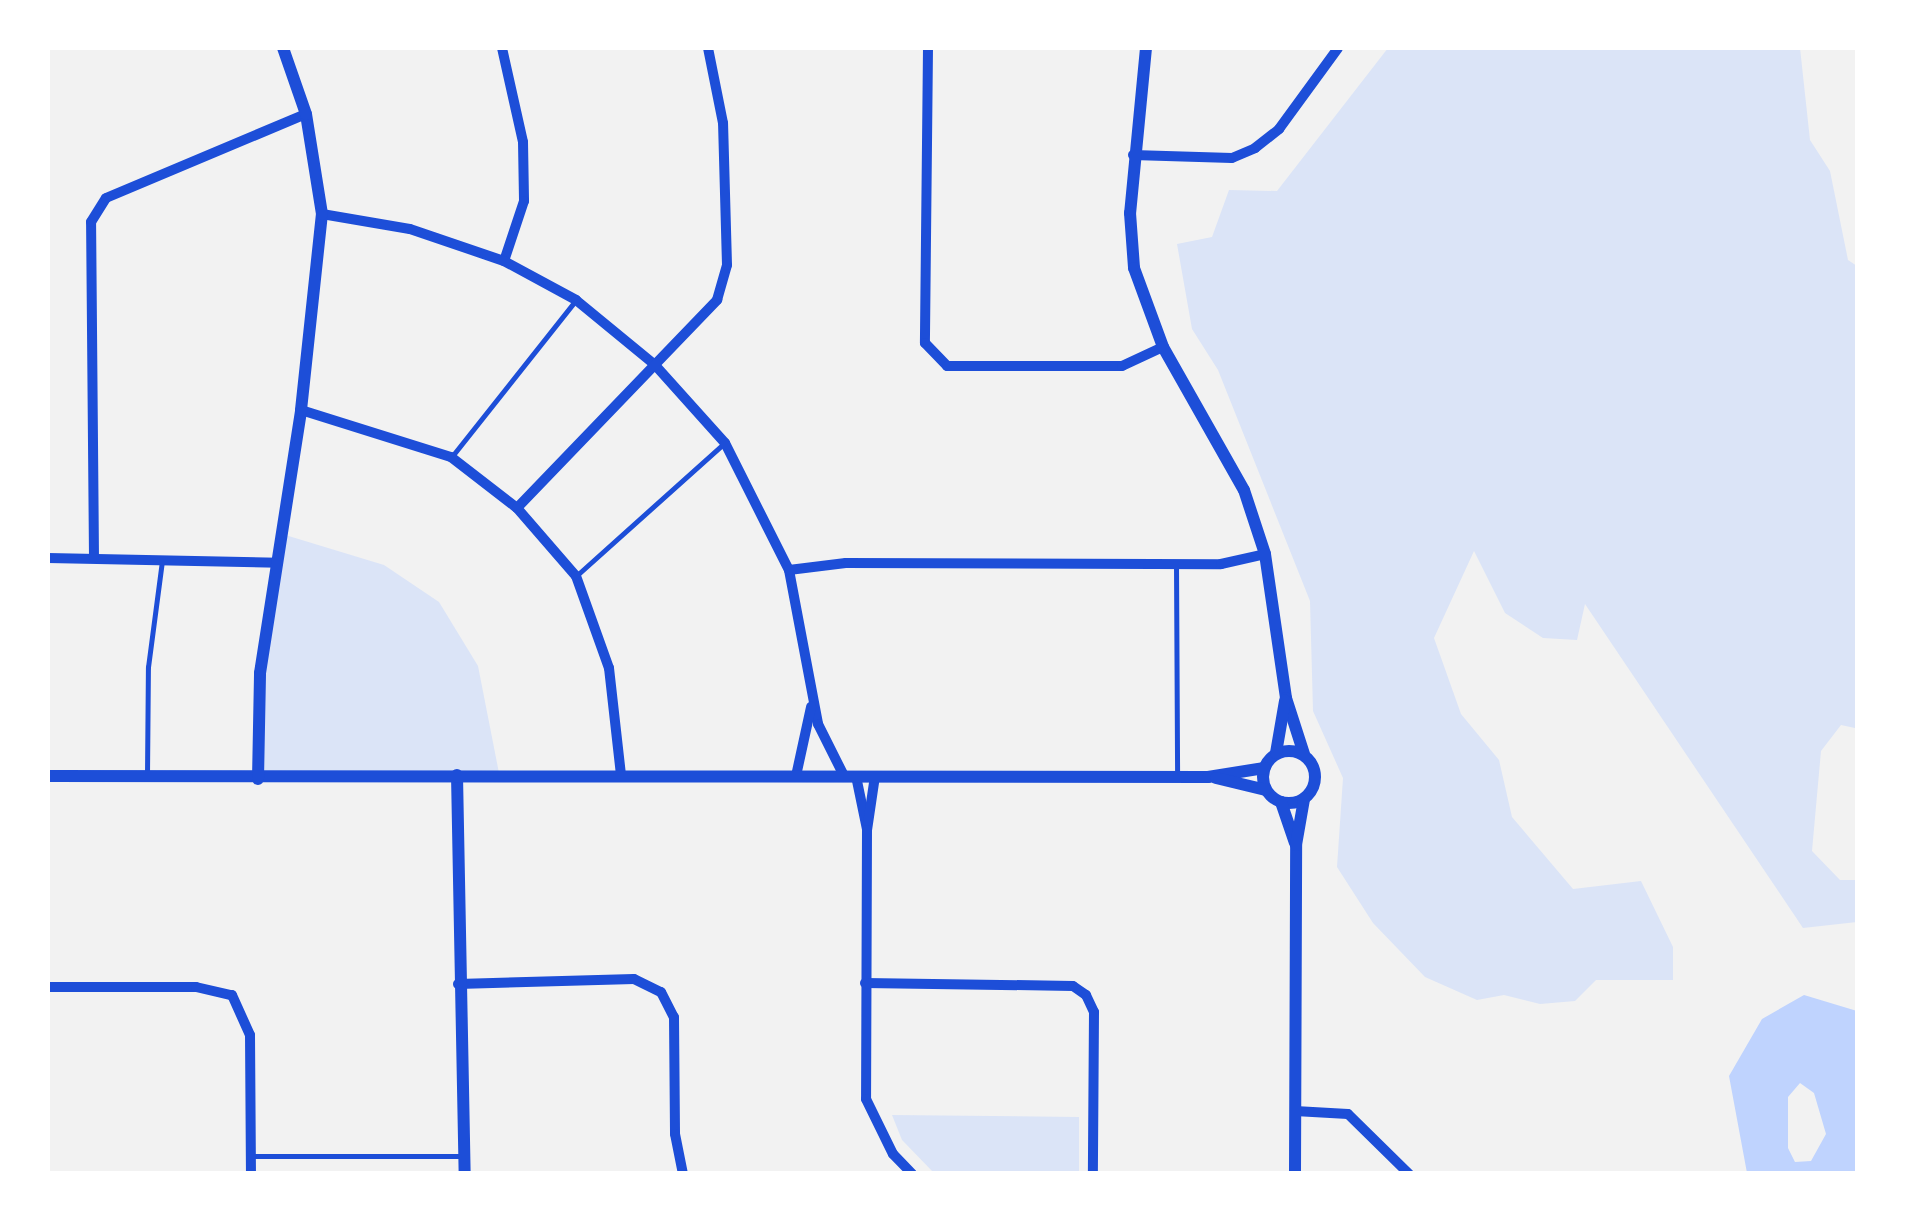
<!DOCTYPE html>
<html>
<head>
<meta charset="utf-8">
<style>
	body { margin:0 }
	#map { position:relative; width:1905px; height:1221px; overflow:hidden; background:#f2f2f2; font-family:Montserrat,sans-serif }
	div>[style] { position:absolute }
	[style*='--x'] { left:calc(var(--x)*1px); top:calc(var(--y)*1px); width:calc(var(--w)*1px); rotate:calc(var(--a)*1deg) }
	.green>* { inset:0; background:#dbe4f7 }
	.water>* { inset:0; background:#bfd3fe }
	.service>* { height:5px; margin:-2.5px; padding:0 2.5px; transform-origin:2.5px; border-radius:2.5px; background:#1d4ed8 }
	.minor>* { height:10px; margin:-5px; padding:0 5px; transform-origin:5px; border-radius:5px; background:#1d4ed8 }
	.tertiary>* { height:12px; margin:-6px; padding:0 6px; transform-origin:6px; border-radius:6px; background:#1d4ed8 }
	.tertiary>.ring { margin:-6px; padding:0; box-sizing:content-box; background:none; border:12px solid #1d4ed8; border-radius:50% }
	span { translate:-50% -50%; white-space:nowrap; text-align:center; line-height:1.15; -webkit-text-stroke:8px #fff; paint-order:stroke }
	.frame { position:absolute; inset:0; border:50px solid #fff; pointer-events:none }
</style>
</head>
<body>
<div id="map">
	<div class="green">
		<i style="clip-path:polygon(1388px 48px,1800px 48px,1810px 140px,1830px 171px,1848px 260px,1857px 266px,1857px 748px,1855px 728px,1841px 725px,1821px 751px,1812px 851px,1840px 880px,1857px 880px,1857px 922px,1803px 928px,1585px 604px,1577px 640px,1543px 638px,1505px 613px,1474px 551px,1434px 638px,1461px 714px,1499px 760px,1512px 817px,1573px 889px,1641px 881px,1673px 947px,1673px 980px,1596px 980px,1575px 1001px,1540px 1004px,1504px 995px,1477px 1000px,1425px 977px,1373px 923px,1337px 867px,1343px 778px,1313px 711px,1310px 601px,1218px 370px,1192px 329px,1177px 244px,1212px 237px,1229px 190px,1277px 191px)"></i>
		<i style="clip-path:polygon(282px 534px,384px 565px,439px 602px,478px 666px,499px 773px,256px 772px,258px 667px)"></i>
		<i style="clip-path:polygon(892px 1115px,1079px 1117px,1079px 1173px,934px 1173px,902px 1140px)"></i>
	</div>
	<div class="water">
		<i style="clip-path:polygon(evenodd,1804px 995px,1857px 1011px,1857px 1173px,1747px 1173px,1729px 1076px,1762px 1019px,1804px 995px,1800px 1083px,1814px 1093px,1826px 1134px,1811px 1161px,1795px 1162px,1788px 1148px,1788px 1097px,1800px 1083px)"></i>
	</div>
	<div class="service">
		<i style="--x:453;--y:455;--w:198;--a:-51.6"></i>
		<i style="--x:1176;--y:564;--w:212;--a:89.7"></i>
		<i style="--x:576;--y:576;--w:198;--a:-41.9"></i>
		<i style="--x:147;--y:774;--w:107;--a:-89.5"></i>
		<i style="--x:148;--y:667;--w:107;--a:-82.5"></i>
		<i style="--x:251;--y:1156;--w:211;--a:0"></i>
	</div>
	<div class="minor">
		<i style="--x:502;--y:48;--w:96;--a:77.4"></i>
		<i style="--x:523;--y:142;--w:59;--a:89"></i>
		<i style="--x:524;--y:201;--w:63;--a:108.4"></i>
		<i style="--x:928;--y:48;--w:295;--a:90.6"></i>
		<i style="--x:925;--y:343;--w:32;--a:46"></i>
		<i style="--x:947;--y:366;--w:175;--a:0"></i>
		<i style="--x:1122;--y:366;--w:45;--a:-24.9"></i>
		<i style="--x:1133;--y:155;--w:99;--a:1.7"></i>
		<i style="--x:1232;--y:158;--w:25;--a:-23"></i>
		<i style="--x:1255;--y:148;--w:31;--a:-38"></i>
		<i style="--x:1279;--y:129;--w:100;--a:-53.9"></i>
		<i style="--x:322;--y:214;--w:89;--a:9.7"></i>
		<i style="--x:410;--y:229;--w:99;--a:18.8"></i>
		<i style="--x:504;--y:261;--w:82;--a:28.4"></i>
		<i style="--x:576;--y:300;--w:102;--a:39.4"></i>
		<i style="--x:655;--y:365;--w:105;--a:48.1"></i>
		<i style="--x:725;--y:443;--w:142;--a:63.3"></i>
		<i style="--x:789;--y:570;--w:157;--a:79.3"></i>
		<i style="--x:818;--y:724;--w:58;--a:63.4"></i>
		<i style="--x:301;--y:410;--w:157;--a:17.4"></i>
		<i style="--x:451;--y:457;--w:83;--a:37.7"></i>
		<i style="--x:517;--y:508;--w:90;--a:49.1"></i>
		<i style="--x:576;--y:576;--w:98;--a:70.3"></i>
		<i style="--x:609;--y:668;--w:108;--a:83.6"></i>
		<i style="--x:517;--y:508;--w:289;--a:-46.1"></i>
		<i style="--x:717;--y:300;--w:36;--a:-74"></i>
		<i style="--x:727;--y:265;--w:142;--a:-91.6"></i>
		<i style="--x:723;--y:123;--w:76;--a:-101.3"></i>
		<i style="--x:48;--y:558;--w:230;--a:1.2"></i>
		<i style="--x:94;--y:558;--w:336;--a:-90.5"></i>
		<i style="--x:91;--y:222;--w:28;--a:-58"></i>
		<i style="--x:106;--y:198;--w:217;--a:-22.8"></i>
		<i style="--x:789;--y:570;--w:57;--a:-7"></i>
		<i style="--x:846;--y:563;--w:375;--a:0.2"></i>
		<i style="--x:1221;--y:564;--w:45;--a:-12.8"></i>
		<i style="--x:796;--y:776;--w:71;--a:-77.7"></i>
		<i style="--x:856;--y:776;--w:54;--a:78.3"></i>
		<i style="--x:875;--y:776;--w:55;--a:98.4"></i>
		<i style="--x:867;--y:830;--w:269;--a:90.2"></i>
		<i style="--x:866;--y:1099;--w:61;--a:63.9"></i>
		<i style="--x:893;--y:1154;--w:28;--a:46"></i>
		<i style="--x:865;--y:983;--w:208;--a:0.8"></i>
		<i style="--x:1073;--y:986;--w:16;--a:35"></i>
		<i style="--x:1086;--y:995;--w:19;--a:65"></i>
		<i style="--x:1094;--y:1012;--w:162;--a:90.4"></i>
		<i style="--x:458;--y:984;--w:176;--a:-1.6"></i>
		<i style="--x:634;--y:979;--w:30;--a:26"></i>
		<i style="--x:661;--y:992;--w:28;--a:63"></i>
		<i style="--x:674;--y:1017;--w:117;--a:89.5"></i>
		<i style="--x:675;--y:1134;--w:41;--a:78.7"></i>
		<i style="--x:48;--y:987;--w:148;--a:0"></i>
		<i style="--x:196;--y:987;--w:37;--a:13"></i>
		<i style="--x:232;--y:995;--w:44;--a:65.8"></i>
		<i style="--x:250;--y:1035;--w:139;--a:89.6"></i>
		<i style="--x:1295;--y:1111;--w:53;--a:3.2"></i>
		<i style="--x:1348;--y:1114;--w:86;--a:44.5"></i>
	</div>
	<div class="tertiary">
		<i style="--x:1146;--y:48;--w:166;--a:95.5"></i>
		<i style="--x:1130;--y:213;--w:55;--a:85.8"></i>
		<i style="--x:1134;--y:268;--w:84;--a:69.8"></i>
		<i style="--x:1163;--y:347;--w:164;--a:60.5"></i>
		<i style="--x:1244;--y:490;--w:67;--a:71.8"></i>
		<i style="--x:1265;--y:554;--w:146;--a:81.7"></i>
		<i style="--x:1286;--y:698;--w:59;--a:72.2"></i>
		<i class="ring" style="left:1263px;top:751px;width:40px;height:40px"></i>
		<i style="--x:1276;--y:753;--w:53;--a:-80.2"></i>
		<i style="--x:457;--y:775;--w:399;--a:88.9"></i>
		<i style="--x:48;--y:776;--w:1160;--a:0.05"></i>
		<i style="--x:1208;--y:777;--w:57;--a:-9.1"></i>
		<i style="--x:1216;--y:778;--w:51;--a:13.5"></i>
		<i style="--x:258;--y:779;--w:106;--a:-88.9"></i>
		<i style="--x:260;--y:673;--w:266;--a:-81.1"></i>
		<i style="--x:301;--y:410;--w:197;--a:-83.9"></i>
		<i style="--x:322;--y:214;--w:101;--a:-99.1"></i>
		<i style="--x:306;--y:114;--w:70;--a:-109.2"></i>
		<i style="--x:1281;--y:802;--w:43;--a:71.1"></i>
		<i style="--x:1295;--y:1174;--w:329;--a:-89.8"></i>
		<i style="--x:1296;--y:845;--w:47;--a:-80.1"></i>
	</div>
	<div class="frame"></div>
</div>
</body>
</html>
